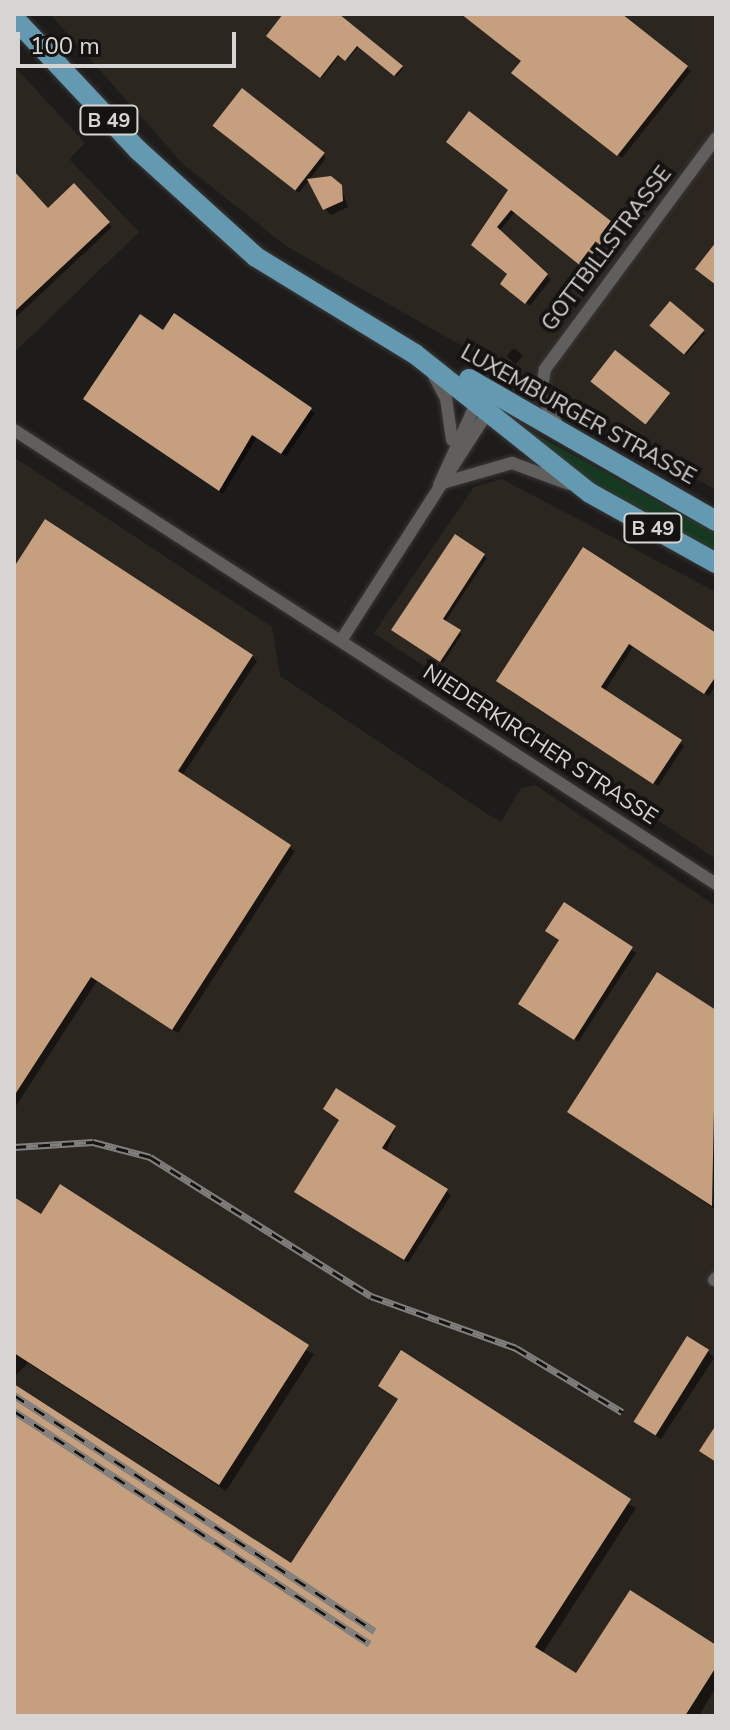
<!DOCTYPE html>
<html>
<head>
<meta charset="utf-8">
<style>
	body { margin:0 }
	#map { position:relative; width:730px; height:1730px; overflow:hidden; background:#1e1c1a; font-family:"Nunito Sans",sans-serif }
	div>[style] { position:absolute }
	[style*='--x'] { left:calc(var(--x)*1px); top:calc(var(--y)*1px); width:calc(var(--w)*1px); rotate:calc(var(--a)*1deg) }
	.built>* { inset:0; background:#2c2621 }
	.green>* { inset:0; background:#163921 }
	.shadow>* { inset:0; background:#0007; transform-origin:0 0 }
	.building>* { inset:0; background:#c69f7f; transform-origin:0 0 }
	.roads { filter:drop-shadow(0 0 2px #3a3837) drop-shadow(0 0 2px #3a3837) }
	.minor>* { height:12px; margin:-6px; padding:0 6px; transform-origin:6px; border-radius:6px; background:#615f5d }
	.primary>* { height:20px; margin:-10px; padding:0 10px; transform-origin:10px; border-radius:10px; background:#639ab2 }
	.rail>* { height:7px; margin-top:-3.5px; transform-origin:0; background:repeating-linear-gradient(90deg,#141311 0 12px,#817f7d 0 24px); box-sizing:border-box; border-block:2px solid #817f7d }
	span { translate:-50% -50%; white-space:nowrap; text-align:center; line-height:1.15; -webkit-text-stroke:8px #141311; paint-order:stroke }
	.shield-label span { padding:2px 6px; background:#141311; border:2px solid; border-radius:6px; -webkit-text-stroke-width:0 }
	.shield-label { font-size:20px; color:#d7d5d4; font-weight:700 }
	.street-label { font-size:22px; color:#d7d5d4 }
	.frame { position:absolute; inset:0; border:16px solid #d7d5d4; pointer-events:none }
	.scale { position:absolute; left:16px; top:32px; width:220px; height:36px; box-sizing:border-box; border:4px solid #d7d5d4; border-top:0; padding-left:10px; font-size:24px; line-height:28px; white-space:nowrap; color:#d7d5d4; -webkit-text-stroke:6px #141311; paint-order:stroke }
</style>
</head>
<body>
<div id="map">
	<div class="built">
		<i style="clip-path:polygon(50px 14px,716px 14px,716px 490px,286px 246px,183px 164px)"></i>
		<i style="clip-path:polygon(14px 66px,85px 143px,69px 159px,139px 232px,14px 353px)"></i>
		<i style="clip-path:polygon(14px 457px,272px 627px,280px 676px,492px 817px,501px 822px,521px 788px,535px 785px,716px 906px,716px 1716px,14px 1716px)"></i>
		<i style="clip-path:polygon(502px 479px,716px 592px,716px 859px,374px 633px,474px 487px)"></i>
	</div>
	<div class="green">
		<i style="clip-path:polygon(520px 426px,716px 533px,716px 553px,576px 474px)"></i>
	</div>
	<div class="shadow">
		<i style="clip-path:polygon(289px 14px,335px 14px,403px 68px,397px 76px,359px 46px,347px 60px,340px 55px,322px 78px,269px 36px)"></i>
		<i style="clip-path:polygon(463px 14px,619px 14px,691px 71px,622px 158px,518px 76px,523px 61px)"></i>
		<i style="clip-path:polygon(218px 129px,323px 155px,326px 158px,299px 193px)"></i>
		<i style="clip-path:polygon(74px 186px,112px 227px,14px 319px,14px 242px)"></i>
		<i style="clip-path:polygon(341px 187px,348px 207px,331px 215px,325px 209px)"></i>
		<i style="clip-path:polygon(510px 190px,618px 230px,586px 269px,515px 212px,499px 232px,551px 279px,530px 306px,506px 287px,509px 275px,478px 249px)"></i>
		<i style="left:670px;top:303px;width:46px;height:28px;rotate:41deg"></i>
		<i style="clip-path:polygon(164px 332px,315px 413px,286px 457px,257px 437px,223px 494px,89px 402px)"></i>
		<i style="left:514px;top:348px;width:12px;height:11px;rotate:42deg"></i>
		<i style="left:616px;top:353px;width:68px;height:37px;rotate:39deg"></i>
		<i style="clip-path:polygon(456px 537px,487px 558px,445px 622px,462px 634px,443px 663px,396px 633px)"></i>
		<i style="clip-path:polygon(584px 549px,716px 636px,716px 685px,709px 696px,633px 647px,604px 692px,684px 746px,658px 786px,502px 684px)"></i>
		<i style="clip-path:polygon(14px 571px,252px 656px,257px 661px,182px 776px,295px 851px,178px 1033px,97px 981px,14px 1109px)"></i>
		<i style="clip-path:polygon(565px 905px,636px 953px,578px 1042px,525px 1007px,561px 941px)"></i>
		<i style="clip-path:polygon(658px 975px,716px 1013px,716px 1210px,570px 1112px)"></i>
		<i style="clip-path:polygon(341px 1120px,395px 1128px,386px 1152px,451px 1195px,408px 1263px,301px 1195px)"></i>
		<i style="clip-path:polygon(14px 1200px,314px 1354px,226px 1491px,28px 1363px,14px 1377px)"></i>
		<i style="clip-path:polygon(708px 1351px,714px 1358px,661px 1439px,641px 1427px,635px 1421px)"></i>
		<i style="clip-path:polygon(380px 1385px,636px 1508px,542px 1654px,577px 1676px,716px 1648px,716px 1687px,699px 1716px,14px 1716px,14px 1386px,292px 1566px,399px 1400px)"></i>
	</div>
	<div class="building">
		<i style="clip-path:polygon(283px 14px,339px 14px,403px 66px,394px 76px,357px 46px,345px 61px,338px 55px,320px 78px,266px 36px)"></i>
		<i style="clip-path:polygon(461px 14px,622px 14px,688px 66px,617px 156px,511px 73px,521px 61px)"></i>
		<i style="left:242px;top:88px;width:105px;height:48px;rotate:38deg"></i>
		<i style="clip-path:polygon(469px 111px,616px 225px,582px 267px,511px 210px,497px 227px,548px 274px,525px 304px,500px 284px,507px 274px,471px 245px,508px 190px,446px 142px)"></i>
		<i style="clip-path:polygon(14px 171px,48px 208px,74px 183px,110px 222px,14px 312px)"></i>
		<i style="clip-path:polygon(331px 176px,342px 185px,343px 201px,323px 210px,307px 179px)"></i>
		<i style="clip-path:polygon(716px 242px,716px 285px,695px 269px)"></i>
		<i style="left:670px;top:301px;width:45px;height:32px;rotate:40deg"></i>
		<i style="clip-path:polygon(174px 313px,312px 408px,281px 454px,252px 435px,219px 491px,83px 399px,140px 314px,163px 330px)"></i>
		<i style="left:615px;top:350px;width:70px;height:40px;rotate:38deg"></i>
		<i style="clip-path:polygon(45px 519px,253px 655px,178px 771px,291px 845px,172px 1030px,91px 977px,14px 1096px,14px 567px)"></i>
		<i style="clip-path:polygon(455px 534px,485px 554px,443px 619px,461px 630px,440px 662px,391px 630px)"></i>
		<i style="clip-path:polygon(583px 547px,716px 633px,716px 676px,704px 694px,629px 644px,601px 687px,682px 740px,653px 784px,496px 681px)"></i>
		<i style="clip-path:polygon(564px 902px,633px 947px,574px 1040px,518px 1004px,559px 940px,545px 931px)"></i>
		<i style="clip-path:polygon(657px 972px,716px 1010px,712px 1206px,567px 1112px)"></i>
		<i style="clip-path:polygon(336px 1088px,396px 1126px,382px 1148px,448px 1189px,404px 1260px,294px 1192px,339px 1120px,323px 1109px)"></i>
		<i style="clip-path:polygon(60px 1184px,309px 1345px,219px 1485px,14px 1353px,14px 1197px,41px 1214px)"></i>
		<i style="left:687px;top:1336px;width:26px;height:101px;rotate:32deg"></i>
		<i style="clip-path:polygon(401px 1350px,631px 1499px,535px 1647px,576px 1673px,630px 1590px,716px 1645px,716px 1667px,685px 1716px,14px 1716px,14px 1384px,291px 1563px,398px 1399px,378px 1386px)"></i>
		<i style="clip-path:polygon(716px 1425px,716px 1462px,699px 1451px)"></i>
	</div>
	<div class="roads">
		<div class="minor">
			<i style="--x:433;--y:374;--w:27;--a:62"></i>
			<i style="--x:446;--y:398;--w:42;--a:81.9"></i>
			<i style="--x:557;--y:424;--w:34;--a:-118"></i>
			<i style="--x:541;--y:394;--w:25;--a:-81"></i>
			<i style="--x:545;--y:369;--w:287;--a:-53.5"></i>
			<i style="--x:14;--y:430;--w:836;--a:32.89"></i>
			<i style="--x:446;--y:482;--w:69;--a:-16.1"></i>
			<i style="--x:512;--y:463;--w:61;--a:20.2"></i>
			<i style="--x:439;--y:485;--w:97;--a:-65.6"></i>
			<i style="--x:342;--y:639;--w:276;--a:-57.3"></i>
			<i style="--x:714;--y:1280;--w:3;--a:-45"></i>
		</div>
		<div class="primary">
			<i style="--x:14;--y:18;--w:181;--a:46.8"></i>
			<i style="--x:138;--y:150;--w:159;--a:42.2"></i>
			<i style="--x:256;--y:257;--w:186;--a:31.4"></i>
			<i style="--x:415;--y:354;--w:223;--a:38.5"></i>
			<i style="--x:590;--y:493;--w:144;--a:29.1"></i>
			<i style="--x:469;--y:379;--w:285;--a:29.9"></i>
		</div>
	</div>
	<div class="rail">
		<i style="--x:14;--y:1147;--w:79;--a:-3.6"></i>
		<i style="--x:93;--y:1142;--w:59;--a:14.7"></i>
		<i style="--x:150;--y:1157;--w:261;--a:32.2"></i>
		<i style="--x:371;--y:1296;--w:154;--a:19.7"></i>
		<i style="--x:516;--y:1348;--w:124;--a:31.1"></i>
		<i style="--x:14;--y:1395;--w:431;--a:33.2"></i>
		<i style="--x:14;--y:1411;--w:425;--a:33.2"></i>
	</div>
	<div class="shield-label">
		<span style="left:109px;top:120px">B 49</span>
		<span style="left:653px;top:528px">B 49</span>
	</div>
	<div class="street-label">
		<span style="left:607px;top:249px;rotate:-53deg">GOTTBILLSTRASSE</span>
		<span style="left:578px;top:415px;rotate:29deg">LUXEMBURGER STRASSE</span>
		<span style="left:540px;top:745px;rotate:33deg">NIEDERKIRCHER STRASSE</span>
	</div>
	<div class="frame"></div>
	<div class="scale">100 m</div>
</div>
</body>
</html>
